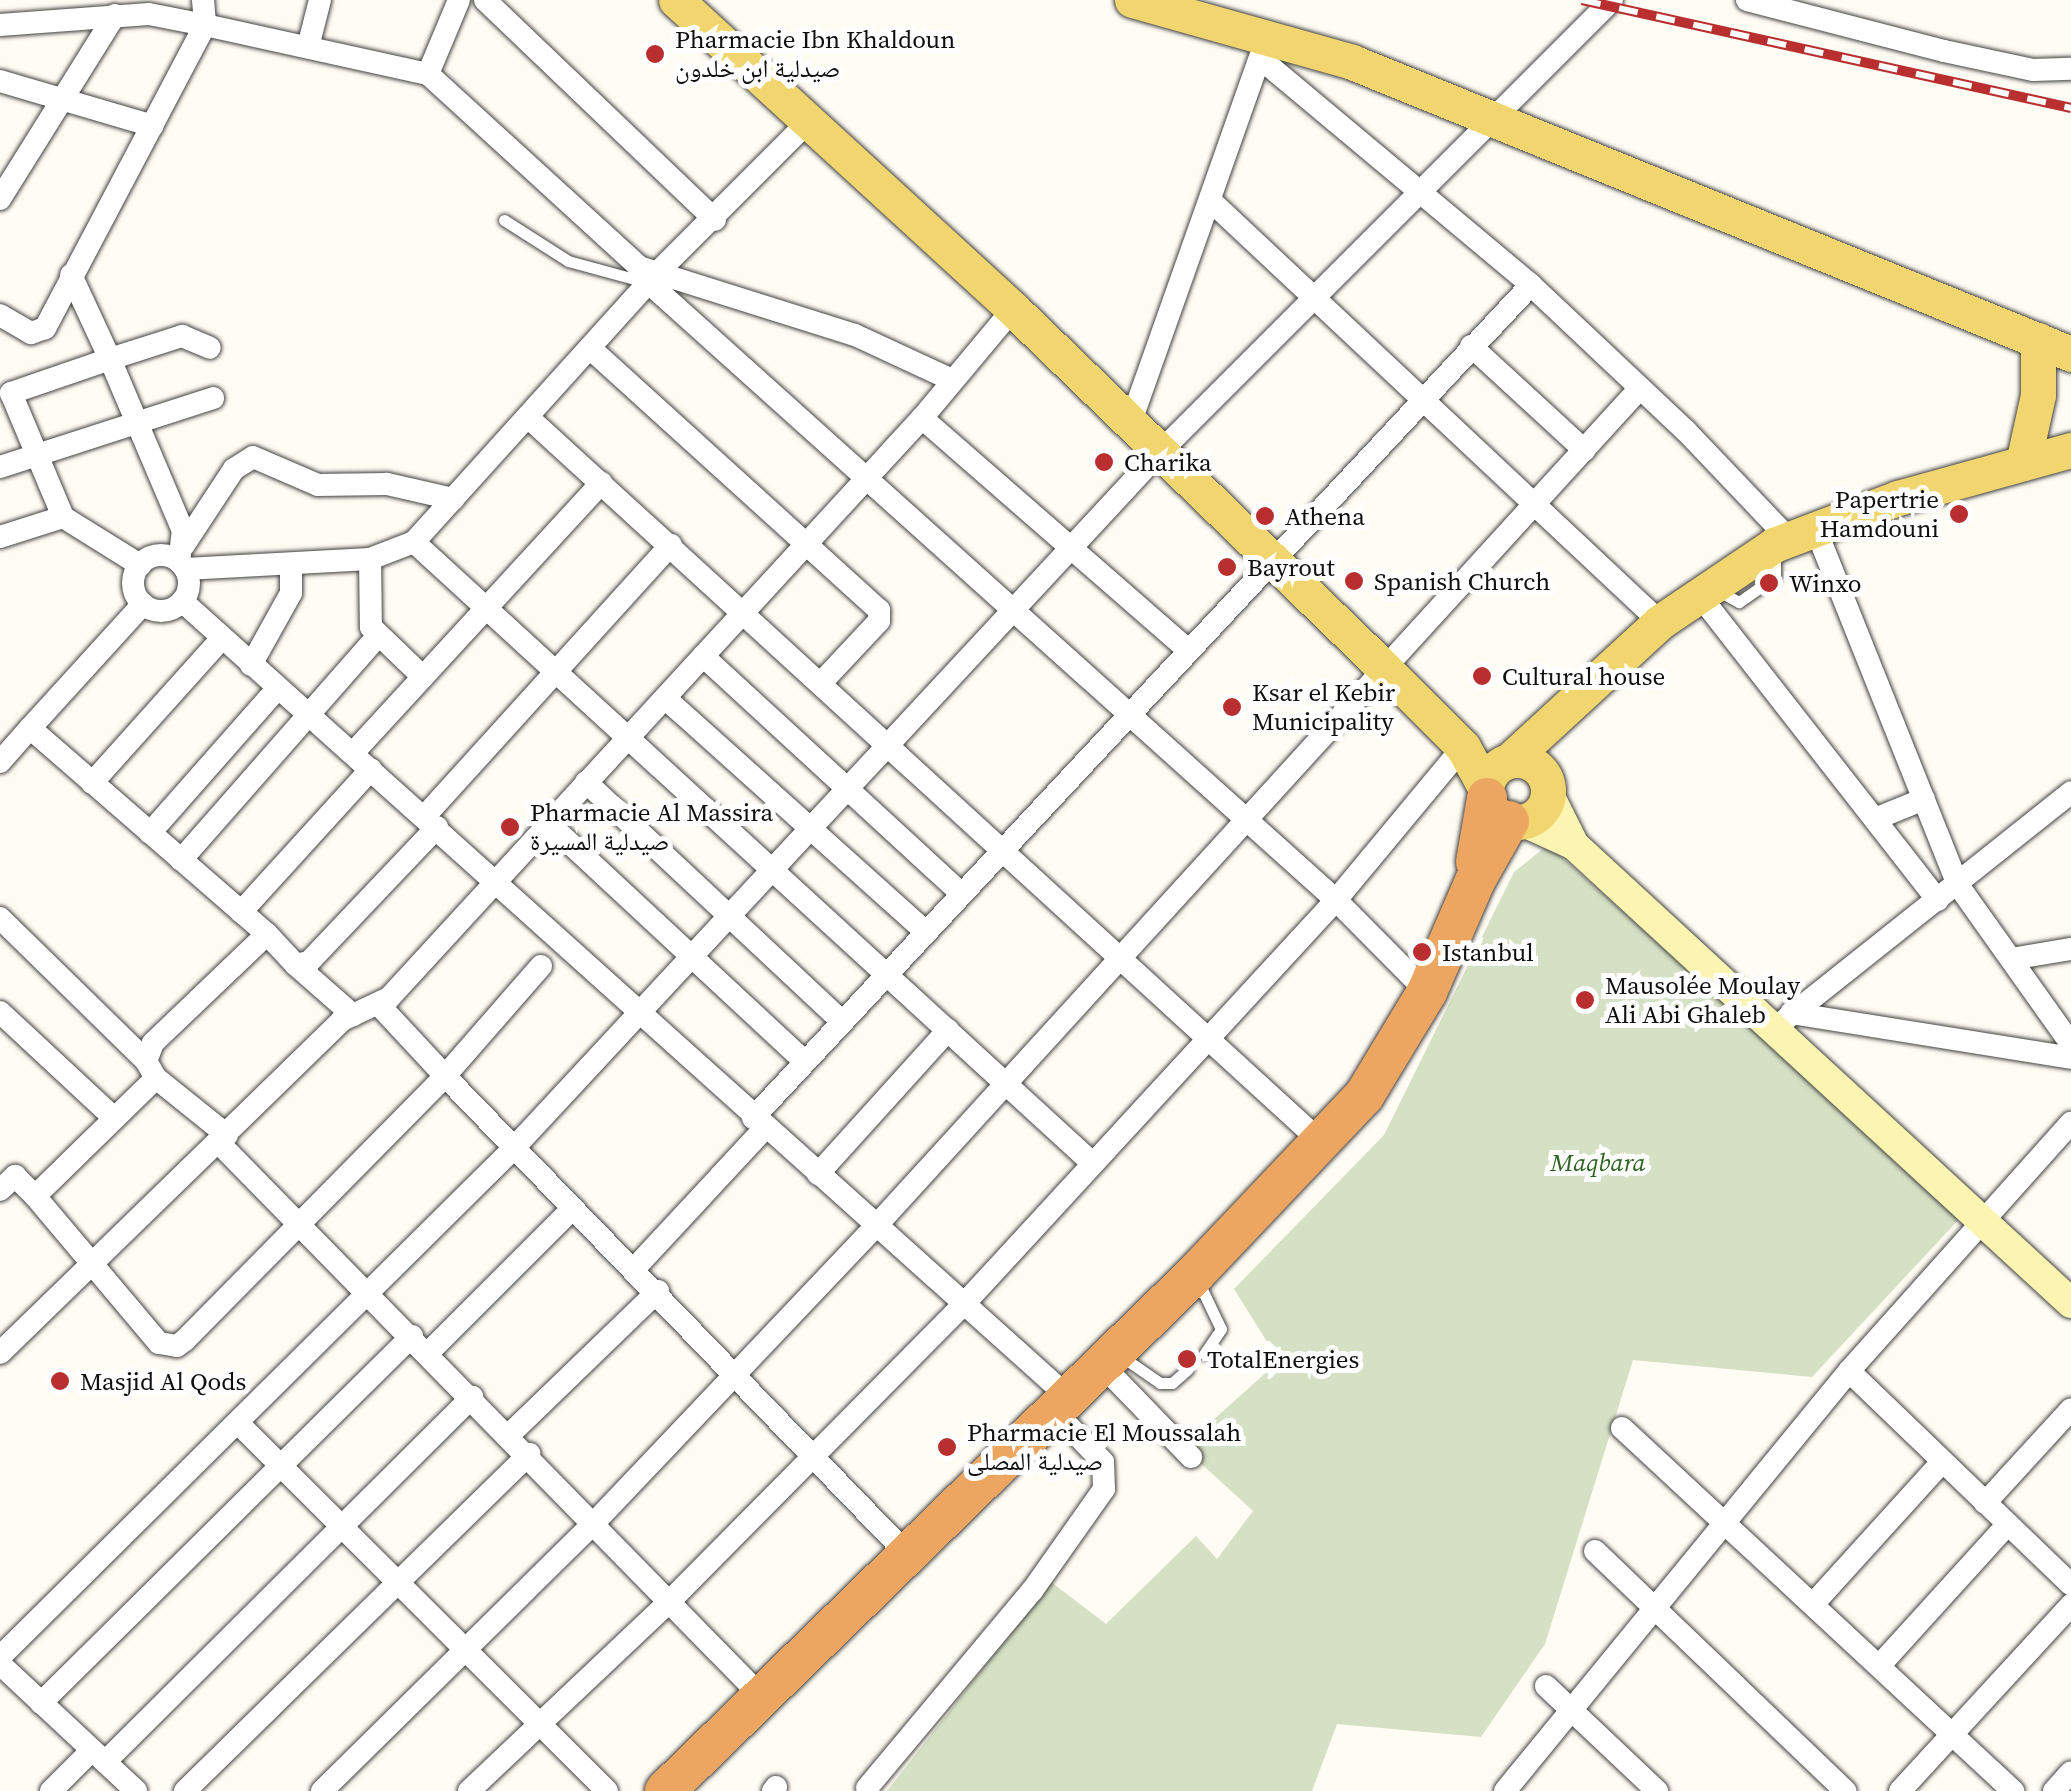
<!DOCTYPE html>
<html>
<head>
<meta charset="utf-8">
<style>
	body { margin:0 }
	#map { position:relative; width:2071px; height:1791px; overflow:hidden; background:#fefcf3; font-family:"Source Serif 4","Noto Naskh Arabic",serif }
	div>[style] { position:absolute }
	[style*='--x'] { left:calc(var(--x)*1px); top:calc(var(--y)*1px); width:calc(var(--w)*1px); rotate:calc(var(--a)*1deg) }
	.cemetery>* { inset:0; background:#d6e0c4 }
	.roads { filter:drop-shadow(0 0 2px #424242) drop-shadow(0 0 2px #424242) }
	.lane>* { height:11px; margin:-5.5px; padding:0 5.5px; transform-origin:5.5px; border-radius:5.5px; background:#fff }
	.street>* { height:22px; margin:-11px; padding:0 11px; transform-origin:11px; border-radius:11px; background:#fff }
	.street>.ring { margin:-11px; padding:0; box-sizing:content-box; background:none; border:22px solid #fff; border-radius:50% }
	.secondary>* { height:30px; margin:-15px; padding:0 15px; transform-origin:15px; border-radius:15px; background:#fbf5b1 }
	.primary>* { height:35px; margin:-17.5px; padding:0 17.5px; transform-origin:17.5px; border-radius:17.5px; background:#f1d66f }
	.primary>.ring { margin:-17.5px; padding:0; box-sizing:content-box; background:none; border:35px solid #f1d66f; border-radius:50% }
	.highway>* { height:40px; margin:-20px; padding:0 20px; transform-origin:20px; border-radius:20px; background:#eda662 }
	.rail>* { height:10px; margin-top:-5px; transform-origin:0; background:repeating-linear-gradient(90deg,#fff 0 19px,#b92e2f 0 38px); box-sizing:border-box; border-block:2px solid #b92e2f }
	.dots>* { width:28px; height:28px; translate:-50% -50%; box-sizing:border-box; border:5px solid #fff; border-radius:50% }
	span { translate:-50% -50%; white-space:nowrap; text-align:center; line-height:1.15; -webkit-text-stroke:10px #fff; paint-order:stroke }
	.poi-label { font-size:25px; color:#0f0f0f }
	.left { translate:0 -50%; text-align:left }
	.right { translate:-100% -50%; text-align:right }
	.park-label { font-size:25px; color:#2e6522; font-style:italic }
</style>
</head>
<body>
<div id="map">
	<div class="cemetery">
		<i style="clip-path:polygon(1548px 845px,1963px 1215px,1812px 1377px,1633px 1360px,1545px 1644px,1481px 1737px,1337px 1724px,1312px 1791px,887px 1791px,1051px 1582px,1106px 1624px,1196px 1536px,1217px 1559px,1253px 1511px,1183px 1447px,1279px 1361px,1234px 1289px,1384px 1135px,1514px 872px)"></i>
	</div>
	<div class="roads">
		<div class="lane">
			<i style="--x:504;--y:220;--w:76;--a:32.6"></i>
			<i style="--x:568;--y:261;--w:84;--a:15.2"></i>
			<i style="--x:1717;--y:590;--w:25;--a:29"></i>
			<i style="--x:1739;--y:602;--w:44;--a:-34.8"></i>
			<i style="--x:1775;--y:577;--w:26;--a:-90"></i>
			<i style="--x:1198;--y:1281;--w:53;--a:64.4"></i>
			<i style="--x:1221;--y:1329;--w:30;--a:124"></i>
			<i style="--x:1121;--y:1356;--w:47;--a:34.7"></i>
			<i style="--x:1160;--y:1383;--w:12;--a:0"></i>
			<i style="--x:1172;--y:1383;--w:21;--a:-41"></i>
		</div>
		<div class="street">
			<i style="--x:203;--y:0;--w:25;--a:85"></i>
			<i style="--x:205;--y:25;--w:228;--a:12.4"></i>
			<i style="--x:428;--y:74;--w:80;--a:-67.3"></i>
			<i style="--x:485;--y:0;--w:318;--a:43.7"></i>
			<i style="--x:1747;--y:0;--w:203;--a:14.5"></i>
			<i style="--x:1944;--y:51;--w:91;--a:12.1"></i>
			<i style="--x:2033;--y:70;--w:38;--a:-2"></i>
			<i style="--x:0;--y:25;--w:149;--a:-4.2"></i>
			<i style="--x:149;--y:14;--w:57;--a:11.1"></i>
			<i style="--x:205;--y:25;--w:343;--a:117.8"></i>
			<i style="--x:45;--y:328;--w:15;--a:160"></i>
			<i style="--x:31;--y:333;--w:36;--a:-150"></i>
			<i style="--x:308;--y:47;--w:49;--a:-75.7"></i>
			<i style="--x:1261;--y:59;--w:352;--a:39.9"></i>
			<i style="--x:1531;--y:285;--w:213;--a:43.3"></i>
			<i style="--x:1686;--y:431;--w:148;--a:46.4"></i>
			<i style="--x:428;--y:74;--w:286;--a:42.4"></i>
			<i style="--x:639;--y:267;--w:226;--a:17.5"></i>
			<i style="--x:855;--y:335;--w:105;--a:24.9"></i>
			<i style="--x:0;--y:81;--w:159;--a:16.4"></i>
			<i style="--x:0;--y:199;--w:217;--a:-58"></i>
			<i style="--x:1213;--y:203;--w:613;--a:43.15"></i>
			<i style="--x:71;--y:275;--w:93;--a:65.1"></i>
			<i style="--x:110;--y:359;--w:105;--a:161"></i>
			<i style="--x:11;--y:393;--w:134;--a:67.2"></i>
			<i style="--x:63;--y:517;--w:91;--a:31.9"></i>
			<i style="--x:649;--y:283;--w:923;--a:41.93"></i>
			<i style="--x:1336;--y:900;--w:129;--a:45.3"></i>
			<i style="--x:1471;--y:346;--w:154;--a:42.6"></i>
			<i style="--x:591;--y:349;--w:389;--a:42.2"></i>
			<i style="--x:879;--y:610;--w:11;--a:90"></i>
			<i style="--x:879;--y:621;--w:83;--a:133.1"></i>
			<i style="--x:922;--y:418;--w:350;--a:41.1"></i>
			<i style="--x:530;--y:419;--w:1073;--a:42.43"></i>
			<i style="--x:1130;--y:424;--w:401;--a:-70.5"></i>
			<i style="--x:0;--y:467;--w:224;--a:-17.9"></i>
			<i style="--x:1814;--y:525;--w:388;--a:68.2"></i>
			<i style="--x:1958;--y:885;--w:195;--a:54.6"></i>
			<i style="--x:0;--y:537;--w:66;--a:-17.6"></i>
			<i style="--x:414;--y:542;--w:918;--a:42.48"></i>
			<i style="--x:184;--y:545;--w:91;--a:-56.7"></i>
			<i style="--x:234;--y:469;--w:22;--a:-32"></i>
			<i style="--x:253;--y:457;--w:71;--a:23.3"></i>
			<i style="--x:318;--y:485;--w:69;--a:-0.8"></i>
			<i style="--x:387;--y:484;--w:68;--a:12.8"></i>
			<i class="ring" style="left:133px;top:555px;width:34px;height:34px"></i>
			<i style="--x:370;--y:559;--w:68;--a:89.2"></i>
			<i style="--x:371;--y:627;--w:72;--a:43.9"></i>
			<i style="--x:179;--y:562;--w:31;--a:-83"></i>
			<i style="--x:183;--y:531;--w:187;--a:-113"></i>
			<i style="--x:110;--y:359;--w:76;--a:-17.7"></i>
			<i style="--x:182;--y:336;--w:30;--a:23"></i>
			<i style="--x:185;--y:569;--w:185;--a:-3.1"></i>
			<i style="--x:370;--y:559;--w:47;--a:-21.1"></i>
			<i style="--x:414;--y:542;--w:361;--a:-47.9"></i>
			<i style="--x:656;--y:274;--w:212;--a:-45"></i>
			<i style="--x:1697;--y:592;--w:391;--a:52"></i>
			<i style="--x:182;--y:601;--w:1187;--a:41.93"></i>
			<i style="--x:143;--y:604;--w:168;--a:132.3"></i>
			<i style="--x:30;--y:728;--w:314;--a:41"></i>
			<i style="--x:267;--y:934;--w:158;--a:136.3"></i>
			<i style="--x:153;--y:1043;--w:19;--a:111"></i>
			<i style="--x:146;--y:1061;--w:20;--a:60"></i>
			<i style="--x:156;--y:1078;--w:91;--a:38.8"></i>
			<i style="--x:703;--y:656;--w:349;--a:42.6"></i>
			<i style="--x:251;--y:665;--w:82;--a:-60.9"></i>
			<i style="--x:291;--y:593;--w:28;--a:-90"></i>
			<i style="--x:665;--y:698;--w:348;--a:41.9"></i>
			<i style="--x:353;--y:753;--w:367;--a:-47.4"></i>
			<i style="--x:0;--y:762;--w:45;--a:-48.6"></i>
			<i style="--x:586;--y:782;--w:349;--a:43.1"></i>
			<i style="--x:92;--y:783;--w:195;--a:-48.1"></i>
			<i style="--x:425;--y:816;--w:366;--a:-47.8"></i>
			<i style="--x:1875;--y:819;--w:53;--a:-22.2"></i>
			<i style="--x:548;--y:823;--w:350;--a:42.9"></i>
			<i style="--x:150;--y:833;--w:192;--a:-48.6"></i>
			<i style="--x:181;--y:860;--w:295;--a:-48.7"></i>
			<i style="--x:241;--y:912;--w:193;--a:-47.7"></i>
			<i style="--x:0;--y:918;--w:204;--a:44.4"></i>
			<i style="--x:267;--y:934;--w:42;--a:46.9"></i>
			<i style="--x:296;--y:965;--w:13;--a:-13"></i>
			<i style="--x:309;--y:962;--w:186;--a:-46.5"></i>
			<i style="--x:2011;--y:959;--w:61;--a:-9.5"></i>
			<i style="--x:296;--y:965;--w:76;--a:41.3"></i>
			<i style="--x:380;--y:1006;--w:96;--a:47.1"></i>
			<i style="--x:445;--y:1076;--w:146;--a:-48.9"></i>
			<i style="--x:0;--y:1012;--w:156;--a:42.9"></i>
			<i style="--x:1791;--y:1013;--w:284;--a:9.1"></i>
			<i style="--x:1776;--y:1027;--w:377;--a:-38.5"></i>
			<i style="--x:156;--y:1078;--w:169;--a:135.7"></i>
			<i style="--x:35;--y:1196;--w:192;--a:49.9"></i>
			<i style="--x:159;--y:1343;--w:18;--a:9"></i>
			<i style="--x:177;--y:1346;--w:10;--a:-37"></i>
			<i style="--x:185;--y:1340;--w:371;--a:-45.4"></i>
			<i style="--x:445;--y:1076;--w:666;--a:45.97"></i>
			<i style="--x:753;--y:1118;--w:1140;--a:-46.96"></i>
			<i style="--x:218;--y:1142;--w:776;--a:45.57"></i>
			<i style="--x:818;--y:1174;--w:194;--a:-47.9"></i>
			<i style="--x:0;--y:1190;--w:21;--a:-43"></i>
			<i style="--x:15;--y:1176;--w:28;--a:45"></i>
			<i style="--x:634;--y:1269;--w:192;--a:-47.1"></i>
			<i style="--x:0;--y:1353;--w:477;--a:-44.2"></i>
			<i style="--x:342;--y:1020;--w:52;--a:-25.1"></i>
			<i style="--x:389;--y:998;--w:788;--a:-47.42"></i>
			<i style="--x:922;--y:418;--w:142;--a:-50.1"></i>
			<i style="--x:428;--y:1353;--w:202;--a:-45"></i>
			<i style="--x:1100;--y:1363;--w:131;--a:45.9"></i>
			<i style="--x:1849;--y:1371;--w:308;--a:43.9"></i>
			<i style="--x:240;--y:1425;--w:518;--a:44.92"></i>
			<i style="--x:1622;--y:1428;--w:534;--a:42.87"></i>
			<i style="--x:510;--y:1434;--w:206;--a:-44"></i>
			<i style="--x:1985;--y:1503;--w:127;--a:-47.5"></i>
			<i style="--x:1595;--y:1551;--w:347;--a:43.8"></i>
			<i style="--x:1815;--y:1602;--w:189;--a:-47.8"></i>
			<i style="--x:0;--y:1657;--w:721;--a:-44.72"></i>
			<i style="--x:512;--y:1150;--w:952;--a:-47.13"></i>
			<i style="--x:1160;--y:452;--w:639;--a:-45"></i>
			<i style="--x:0;--y:1664;--w:186;--a:43"></i>
			<i style="--x:1880;--y:1665;--w:190;--a:-47.8"></i>
			<i style="--x:1546;--y:1686;--w:153;--a:43.4"></i>
			<i style="--x:41;--y:1703;--w:522;--a:-44.69"></i>
			<i style="--x:105;--y:1762;--w:518;--a:-44.84"></i>
			<i style="--x:867;--y:1788;--w:257;--a:-50.1"></i>
			<i style="--x:1032;--y:1591;--w:125;--a:-54.8"></i>
			<i style="--x:1104;--y:1489;--w:27;--a:-92"></i>
			<i style="--x:1103;--y:1462;--w:74;--a:-133.9"></i>
			<i style="--x:51;--y:1791;--w:58;--a:-45"></i>
			<i style="--x:185;--y:1791;--w:482;--a:-44.4"></i>
			<i style="--x:322;--y:1791;--w:383;--a:-44.6"></i>
			<i style="--x:595;--y:1522;--w:408;--a:-46.5"></i>
			<i style="--x:876;--y:1226;--w:1134;--a:-47.64"></i>
			<i style="--x:469;--y:1791;--w:277;--a:-43.4"></i>
			<i style="--x:670;--y:1601;--w:418;--a:-45.3"></i>
			<i style="--x:964;--y:1304;--w:549;--a:-47.36"></i>
			<i style="--x:1336;--y:900;--w:199;--a:-50.3"></i>
			<i style="--x:773;--y:1791;--w:5;--a:-53"></i>
			<i style="--x:1505;--y:1791;--w:543;--a:-50.68"></i>
			<i style="--x:1849;--y:1371;--w:333;--a:-48.2"></i>
			<i style="--x:1900;--y:1791;--w:253;--a:-47.4"></i>
			<i style="--x:2054;--y:1791;--w:25;--a:-48"></i>
		</div>
		<div class="secondary">
			<i style="--x:1549;--y:795;--w:56;--a:63.4"></i>
			<i style="--x:1524;--y:822;--w:55;--a:24.7"></i>
			<i style="--x:1574;--y:845;--w:676;--a:42.66"></i>
		</div>
		<div class="primary">
			<i style="--x:676;--y:0;--w:457;--a:42.5"></i>
			<i style="--x:1013;--y:309;--w:516;--a:44.06"></i>
			<i style="--x:1384;--y:668;--w:112;--a:45"></i>
			<i style="--x:1463;--y:747;--w:48;--a:61.3"></i>
			<i style="--x:1132;--y:0;--w:229;--a:15.7"></i>
			<i style="--x:1352;--y:62;--w:776;--a:22.1"></i>
			<i style="--x:2023;--y:463;--w:70;--a:-77.6"></i>
			<i style="--x:2038;--y:395;--w:55;--a:-90"></i>
			<i class="ring" style="left:1486px;top:760px;width:27px;height:27px"></i>
			<i style="--x:1510;--y:760;--w:204;--a:-42.6"></i>
			<i style="--x:1660;--y:622;--w:138;--a:-34"></i>
			<i style="--x:1774;--y:545;--w:133;--a:-20.8"></i>
			<i style="--x:1898;--y:498;--w:180;--a:-15.5"></i>
		</div>
		<div class="highway">
			<i style="--x:1476;--y:862;--w:65;--a:-80.2"></i>
			<i style="--x:665;--y:1791;--w:739;--a:-44.29"></i>
			<i style="--x:1194;--y:1275;--w:247;--a:-46.5"></i>
			<i style="--x:1364;--y:1096;--w:122;--a:-58.8"></i>
			<i style="--x:1427;--y:992;--w:121;--a:-66.6"></i>
			<i style="--x:1475;--y:881;--w:69;--a:-60.5"></i>
		</div>
	</div>
	<div class="rail">
		<i style="--x:1582;--y:0;--w:501;--a:12.45"></i>
	</div>
	<div class="dots">
		<i style="left:655px;top:54px;background:#b92e2f"></i>
		<i style="left:1104px;top:462px;background:#b92e2f"></i>
		<i style="left:1959px;top:514px;background:#b92e2f"></i>
		<i style="left:1265px;top:516px;background:#b92e2f"></i>
		<i style="left:1227px;top:567px;background:#b92e2f"></i>
		<i style="left:1354px;top:581px;background:#b92e2f"></i>
		<i style="left:1769px;top:583px;background:#b92e2f"></i>
		<i style="left:1482px;top:676px;background:#b92e2f"></i>
		<i style="left:1232px;top:707px;background:#b92e2f"></i>
		<i style="left:510px;top:827px;background:#b92e2f"></i>
		<i style="left:1422px;top:952px;background:#b92e2f"></i>
		<i style="left:1585px;top:1000px;background:#b92e2f"></i>
		<i style="left:1187px;top:1359px;background:#b92e2f"></i>
		<i style="left:60px;top:1381px;background:#b92e2f"></i>
		<i style="left:947px;top:1447px;background:#b92e2f"></i>
	</div>
	<div class="poi-label">
		<span class="left" style="left:675px;top:54px">Pharmacie Ibn Khaldoun<br>صيدلية ابن خلدون</span>
		<span class="left" style="left:1124px;top:462px">Charika</span>
		<span class="right" style="left:1939px;top:514px">Papertrie<br>Hamdouni</span>
		<span class="left" style="left:1285px;top:516px">Athena</span>
		<span class="left" style="left:1247px;top:567px">Bayrout</span>
		<span class="left" style="left:1374px;top:581px">Spanish Church</span>
		<span class="left" style="left:1789px;top:583px">Winxo</span>
		<span class="left" style="left:1502px;top:676px">Cultural house</span>
		<span class="left" style="left:1252px;top:707px">Ksar el Kebir<br>Municipality</span>
		<span class="left" style="left:530px;top:827px">Pharmacie Al Massira<br>صيدلية المسيرة</span>
		<span class="left" style="left:1442px;top:952px">Istanbul</span>
		<span class="left" style="left:1605px;top:1000px">Mausolée Moulay<br>Ali Abi Ghaleb</span>
		<span class="left" style="left:1207px;top:1359px">TotalEnergies</span>
		<span class="left" style="left:80px;top:1381px">Masjid Al Qods</span>
		<span class="left" style="left:967px;top:1447px">Pharmacie El Moussalah<br>صيدلية المصلى</span>
	</div>
	<div class="park-label">
		<span style="left:1598px;top:1162px">Maqbara</span>
	</div>
</div>
</body>
</html>
